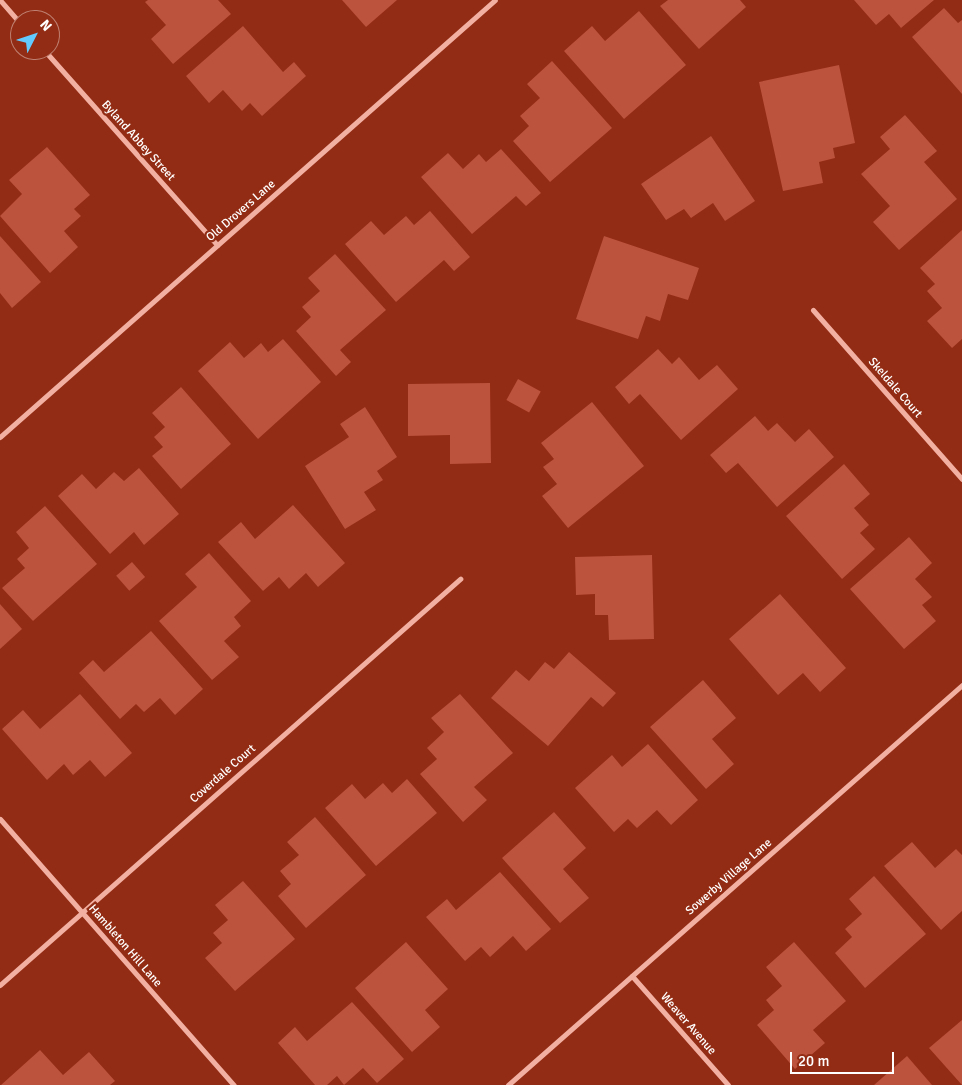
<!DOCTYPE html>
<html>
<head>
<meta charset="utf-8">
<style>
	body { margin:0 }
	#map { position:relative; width:962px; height:1085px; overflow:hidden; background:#932c14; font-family:Signika,sans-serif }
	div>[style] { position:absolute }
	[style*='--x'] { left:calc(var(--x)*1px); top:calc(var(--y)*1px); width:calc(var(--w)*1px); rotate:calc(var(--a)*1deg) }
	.building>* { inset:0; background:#bb533d; transform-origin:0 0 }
	.minor>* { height:5px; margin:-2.5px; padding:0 2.5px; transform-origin:2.5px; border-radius:2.5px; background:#f2b0a3 }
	span { translate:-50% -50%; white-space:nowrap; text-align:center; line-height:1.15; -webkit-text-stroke:4.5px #932c14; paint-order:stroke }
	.street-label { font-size:12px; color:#fff }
	.north { position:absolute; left:10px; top:10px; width:50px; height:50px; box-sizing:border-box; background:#932c14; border:1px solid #be8072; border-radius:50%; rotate:49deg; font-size:14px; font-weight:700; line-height:20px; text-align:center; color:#fff }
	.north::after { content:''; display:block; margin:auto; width:18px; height:22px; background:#63caff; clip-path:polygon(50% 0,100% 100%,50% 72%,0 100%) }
	.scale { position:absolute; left:790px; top:1052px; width:104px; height:22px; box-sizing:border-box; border:2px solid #fff; border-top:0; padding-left:6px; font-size:15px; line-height:18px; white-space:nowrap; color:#fff; -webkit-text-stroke:4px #932c14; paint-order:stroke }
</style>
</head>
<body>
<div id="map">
	<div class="building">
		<i style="clip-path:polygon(148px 0,218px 0,231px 14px,173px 64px,151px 39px,166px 25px,145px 2px)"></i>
		<i style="clip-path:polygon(342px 0,397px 0,366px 27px)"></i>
		<i style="clip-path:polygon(668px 0,740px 0,746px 7px,699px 49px,660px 6px)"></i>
		<i style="clip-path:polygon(854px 0,934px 0,901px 28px,889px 14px,876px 25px)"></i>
		<i style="clip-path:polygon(944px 8px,958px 23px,962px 20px,962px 94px,912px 37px)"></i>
		<i style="clip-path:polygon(639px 11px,686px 65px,624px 119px,564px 51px,592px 26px,605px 41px)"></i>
		<i style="clip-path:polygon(243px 26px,283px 72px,294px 62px,306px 76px,262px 116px,250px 103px,242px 111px,223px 90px,209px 103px,186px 76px)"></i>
		<i style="clip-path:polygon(552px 61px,612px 128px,550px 182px,513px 141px,529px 126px,520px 116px,540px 98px,527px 84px)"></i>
		<i style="clip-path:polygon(839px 65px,855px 143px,833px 148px,835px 158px,819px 162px,823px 183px,783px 191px,759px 82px)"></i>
		<i style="clip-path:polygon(905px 115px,937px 151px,924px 162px,957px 199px,899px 250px,873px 222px,890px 206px,861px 174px,890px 149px,880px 137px)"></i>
		<i style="clip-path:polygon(711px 136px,755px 201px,725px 221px,713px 203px,691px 218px,684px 209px,666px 220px,641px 184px)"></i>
		<i style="clip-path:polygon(47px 147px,90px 195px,74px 209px,81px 216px,64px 231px,78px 247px,50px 273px,0 216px,22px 194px,9px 180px)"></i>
		<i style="clip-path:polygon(501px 149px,541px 193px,526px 206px,516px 196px,472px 234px,421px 177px,448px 153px,463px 169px,479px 154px,486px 162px)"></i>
		<i style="clip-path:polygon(430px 211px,470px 257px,454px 271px,444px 260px,396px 302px,345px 244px,371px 221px,384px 235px,406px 216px,414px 225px)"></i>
		<i style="clip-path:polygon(962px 230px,962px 339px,952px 348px,927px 321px,942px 308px,927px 291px,935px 284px,920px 268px)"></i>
		<i style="clip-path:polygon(0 236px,41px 282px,12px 308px,0 293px)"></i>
		<i style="clip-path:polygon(604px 236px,699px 268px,688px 300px,668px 294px,660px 321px,646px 316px,638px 339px,576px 319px)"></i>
		<i style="clip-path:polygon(335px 254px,386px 310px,340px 350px,351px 362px,336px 376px,296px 331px,311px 317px,302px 307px,320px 291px,308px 278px)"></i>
		<i style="clip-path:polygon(283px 339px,321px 382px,258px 439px,198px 371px,230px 342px,244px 358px,261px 343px,268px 352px)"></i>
		<i style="clip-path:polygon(658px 349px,672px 364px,679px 357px,699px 380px,717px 365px,738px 389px,681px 440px,640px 394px,629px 404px,615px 387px)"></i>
		<i style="left:518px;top:379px;width:26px;height:24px;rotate:29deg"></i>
		<i style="clip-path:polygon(490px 383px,491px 463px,450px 464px,450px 435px,408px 436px,408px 384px)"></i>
		<i style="clip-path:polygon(181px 387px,231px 444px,181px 489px,152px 456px,163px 447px,154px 437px,165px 427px,152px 413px)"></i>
		<i style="clip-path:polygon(592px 402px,644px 466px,568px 528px,542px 496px,557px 484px,543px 467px,554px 459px,541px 443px)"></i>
		<i style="clip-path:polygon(365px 407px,397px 457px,377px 471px,383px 480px,364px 492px,376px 510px,345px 529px,305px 466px,349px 437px,340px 424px)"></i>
		<i style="clip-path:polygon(755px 416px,768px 431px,777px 423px,795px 442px,809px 429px,834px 457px,777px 507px,738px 463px,726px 473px,710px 455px)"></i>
		<i style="clip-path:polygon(844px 464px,870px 494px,854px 508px,869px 525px,860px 533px,875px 549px,842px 579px,786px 516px)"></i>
		<i style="clip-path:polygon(139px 468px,179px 514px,144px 545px,134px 532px,110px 554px,58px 496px,82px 474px,96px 489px,114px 472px,124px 481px)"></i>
		<i style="clip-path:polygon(293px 505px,345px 563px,318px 587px,306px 573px,289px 589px,279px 577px,263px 591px,218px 542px,241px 522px,255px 539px)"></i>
		<i style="clip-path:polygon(45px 506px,97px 564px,33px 621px,2px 588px,25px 568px,17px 559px,29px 548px,16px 532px)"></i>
		<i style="clip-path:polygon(909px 537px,932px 563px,915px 579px,932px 597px,922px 605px,936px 621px,904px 649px,850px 589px)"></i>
		<i style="clip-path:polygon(209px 553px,251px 601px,234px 617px,241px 626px,224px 641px,239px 657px,212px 680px,159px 621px,197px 587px,185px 574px)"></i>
		<i style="clip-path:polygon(652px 555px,654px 639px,609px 640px,608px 615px,595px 615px,595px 594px,576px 595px,575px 557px)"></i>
		<i style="left:132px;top:562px;width:20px;height:21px;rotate:49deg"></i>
		<i style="clip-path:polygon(780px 594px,846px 668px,820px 692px,803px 673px,778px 695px,729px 639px)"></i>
		<i style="clip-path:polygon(0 604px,22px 629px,0 649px)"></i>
		<i style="clip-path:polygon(151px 631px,203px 689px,175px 715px,160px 698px,144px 712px,136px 704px,120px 719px,79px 673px,93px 660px,104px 672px)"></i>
		<i style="clip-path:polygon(569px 652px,616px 693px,603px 707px,591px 697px,548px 746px,491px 698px,516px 670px,529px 681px,545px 662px,554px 669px)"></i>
		<i style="clip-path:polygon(703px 680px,736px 718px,712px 739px,734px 764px,706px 789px,650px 727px)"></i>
		<i style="clip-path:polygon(80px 694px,132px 753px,105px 777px,90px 760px,73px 775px,64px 764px,47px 780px,2px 729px,23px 710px,40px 729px)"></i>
		<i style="clip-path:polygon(460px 694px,513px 753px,474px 787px,487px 800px,463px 822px,420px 774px,437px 759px,427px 748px,444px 732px,431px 718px)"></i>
		<i style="clip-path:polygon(648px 744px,698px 800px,671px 825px,657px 810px,637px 828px,628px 819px,614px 832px,575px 788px,612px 755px,622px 767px)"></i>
		<i style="clip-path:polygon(407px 779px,437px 813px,376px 866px,325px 808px,352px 784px,365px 799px,383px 783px,392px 793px)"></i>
		<i style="clip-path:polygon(554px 812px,586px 848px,563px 869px,589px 898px,560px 923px,502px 858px)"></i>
		<i style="clip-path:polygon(315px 817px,366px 875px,306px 928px,278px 896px,291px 884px,280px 871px,299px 855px,287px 842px)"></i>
		<i style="clip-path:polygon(912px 842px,935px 868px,956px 849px,962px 855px,962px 911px,941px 930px,884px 866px)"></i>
		<i style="clip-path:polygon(500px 872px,551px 929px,526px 951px,513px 936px,490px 957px,481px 947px,465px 961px,426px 917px,447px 899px,456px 910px)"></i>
		<i style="clip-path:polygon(874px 876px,926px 934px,865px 988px,835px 953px,852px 937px,845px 929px,862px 914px,849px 899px)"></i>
		<i style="clip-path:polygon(243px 881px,295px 939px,235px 991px,205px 958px,222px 943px,213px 933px,228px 920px,215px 905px)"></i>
		<i style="clip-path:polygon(406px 942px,448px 989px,425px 1010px,440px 1027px,412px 1052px,355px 988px)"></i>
		<i style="clip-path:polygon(794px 942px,846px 1001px,813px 1030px,825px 1043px,795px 1069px,757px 1025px,774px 1010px,766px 1000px,782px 986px,766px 967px)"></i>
		<i style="clip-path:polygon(352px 1002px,404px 1059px,377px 1083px,363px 1068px,344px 1085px,337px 1076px,327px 1085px,315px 1085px,278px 1043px,295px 1027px,307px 1041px)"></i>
		<i style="clip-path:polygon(962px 1020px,962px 1085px,929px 1048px)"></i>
		<i style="clip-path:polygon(40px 1050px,63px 1075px,89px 1052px,115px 1081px,110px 1085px,1px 1085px)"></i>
		<i style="clip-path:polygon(907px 1056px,932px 1085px,874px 1085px)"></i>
	</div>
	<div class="minor">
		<i style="--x:0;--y:0;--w:30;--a:49"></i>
		<i style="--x:44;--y:50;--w:261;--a:48.4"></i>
		<i style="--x:813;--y:310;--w:225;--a:48.6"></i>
		<i style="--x:0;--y:437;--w:660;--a:-41.44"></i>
		<i style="--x:0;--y:819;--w:354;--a:48.7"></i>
		<i style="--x:632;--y:976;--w:145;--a:48.6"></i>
		<i style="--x:0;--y:985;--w:614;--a:-41.43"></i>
		<i style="--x:508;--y:1085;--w:605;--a:-41.38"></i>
	</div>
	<div class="street-label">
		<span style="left:138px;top:141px;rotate:48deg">Byland Abbey Street</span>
		<span style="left:241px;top:211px;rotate:-41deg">Old Drovers Lane</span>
		<span style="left:895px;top:388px;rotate:49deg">Skeldale Court</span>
		<span style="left:223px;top:774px;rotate:-41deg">Coverdale Court</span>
		<span style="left:729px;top:877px;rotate:-41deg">Sowerby Village Lane</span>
		<span style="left:125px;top:946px;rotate:49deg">Hambleton Hill Lane</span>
		<span style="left:688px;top:1024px;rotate:49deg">Weaver Avenue</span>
	</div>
	<div class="north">N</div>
	<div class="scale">20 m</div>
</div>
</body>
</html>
